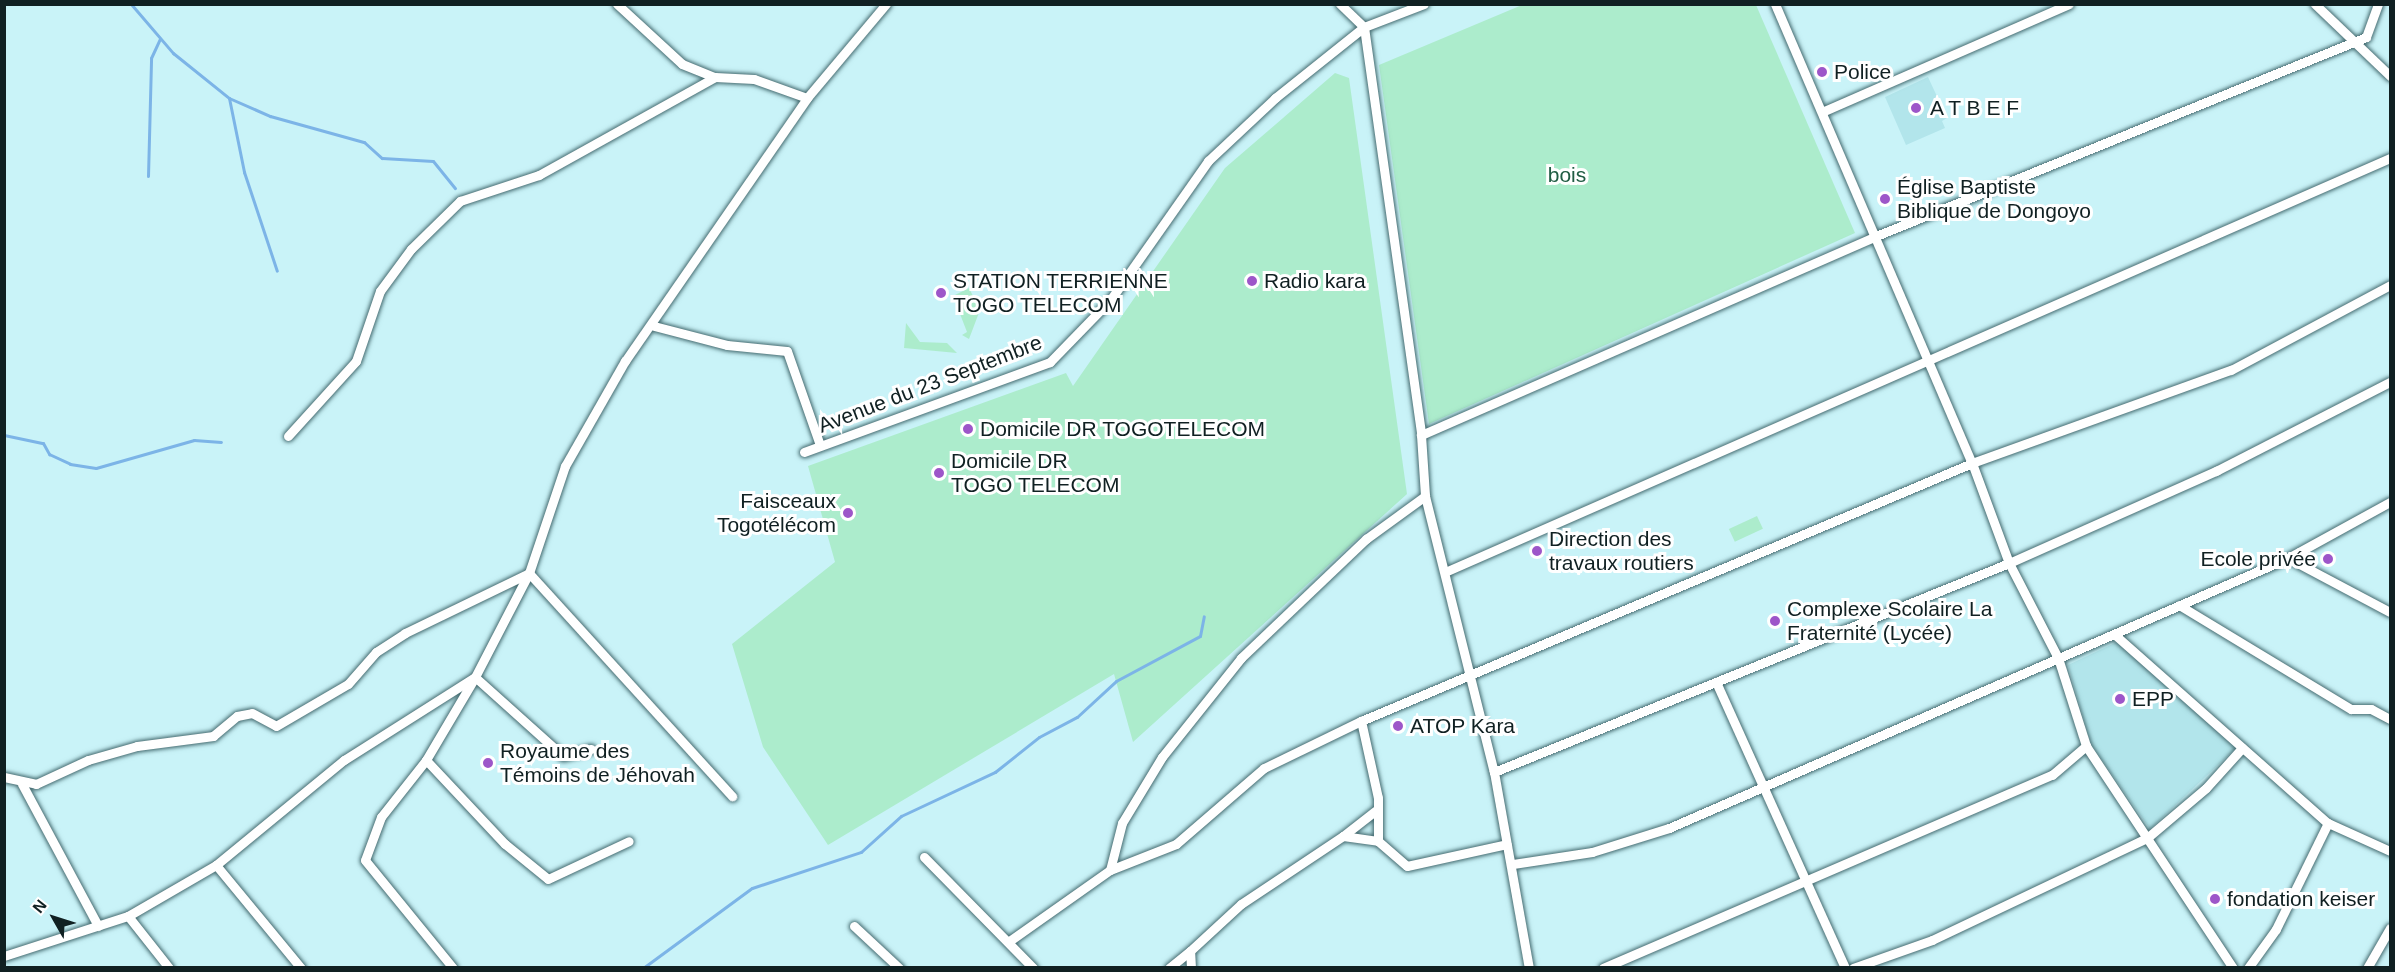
<!DOCTYPE html>
<html>
<head>
<meta charset="utf-8">
<style>
	body { margin:0 }
	#map { position:relative; width:2395px; height:972px; overflow:hidden; background:#c9f3f8; font-family:Helvetica,sans-serif }
	div>[style] { position:absolute }
	[style*='--x'] { left:calc(var(--x)*1px); top:calc(var(--y)*1px); width:calc(var(--w)*1px); rotate:calc(var(--a)*1deg) }
	.built>* { inset:0; background:#b2e5eb }
	.green>* { inset:0; background:#aceccc; transform-origin:0 0 }
	.stream>* { height:3px; margin:-1.5px; padding:0 1.5px; transform-origin:1.5px; border-radius:1.5px; background:#7cb4e7 }
	.roads { filter:drop-shadow(0 0 2px #456b70) drop-shadow(0 0 2px #456b70) }
	.street>* { height:9px; margin:-4.5px; padding:0 4.5px; transform-origin:4.5px; border-radius:4.5px; background:#fff }
	.dots>* { width:16px; height:16px; translate:-50% -50%; box-sizing:border-box; border:3px solid #fff; border-radius:50% }
	span { translate:-50% -50%; white-space:nowrap; text-align:center; line-height:1.15; -webkit-text-stroke:6px #fff; paint-order:stroke }
	.poi-label { font-size:21px; color:#102022 }
	.left { translate:0 -50%; text-align:left }
	.right { translate:-100% -50%; text-align:right }
	.park-label { font-size:21px; color:#215d44 }
	.street-label { font-size:21px; color:#102022 }
	.frame { position:absolute; inset:0; border:6px solid #102022; pointer-events:none }
	.north { position:absolute; left:24px; top:888px; width:60px; height:60px; -webkit-text-stroke:4px #fff; paint-order:stroke; rotate:309deg; font-size:16px; font-weight:700; line-height:24px; text-align:center; color:#102022 }
	.north::after { content:''; display:block; margin:auto; width:21px; height:27px; background:#102022; clip-path:polygon(50% 0,100% 100%,50% 72%,0 100%) }
</style>
</head>
<body>
<div id="map">
	<div class="built">
		<i style="clip-path:polygon(1928px 77px,1947px 118px,1942px 121px,1945px 128px,1906px 145px,1885px 97px)"></i>
		<i style="clip-path:polygon(2117px 642px,2237px 747px,2150px 829px,2091px 744px,2068px 665px)"></i>
	</div>
	<div class="green">
		<i style="clip-path:polygon(1522px 5px,1756px 5px,1855px 233px,1429px 424px,1379px 65px)"></i>
		<i style="clip-path:polygon(1335px 73px,1349px 78px,1407px 494px,1133px 742px,1114px 674px,828px 845px,763px 747px,732px 644px,835px 562px,808px 466px,1066px 373px,1073px 386px,1225px 168px)"></i>
		<i style="clip-path:polygon(969px 288px,980px 310px,969px 339px,962px 335px,967px 332px,953px 296px)"></i>
		<i style="clip-path:polygon(906px 323px,920px 342px,947px 343px,957px 353px,904px 348px)"></i>
		<i style="left:1757px;top:516px;width:14px;height:31px;rotate:65deg"></i>
	</div>
	<div class="stream">
		<i style="--x:131;--y:4;--w:65;--a:49.4"></i>
		<i style="--x:173;--y:53;--w:72;--a:38.8"></i>
		<i style="--x:229;--y:98;--w:45;--a:23.7"></i>
		<i style="--x:270;--y:116;--w:98;--a:15.5"></i>
		<i style="--x:364;--y:142;--w:24;--a:42"></i>
		<i style="--x:382;--y:158;--w:51;--a:3.4"></i>
		<i style="--x:433;--y:161;--w:35;--a:51"></i>
		<i style="--x:229;--y:98;--w:76;--a:78.5"></i>
		<i style="--x:244;--y:172;--w:104;--a:71.6"></i>
		<i style="--x:148;--y:176;--w:118;--a:-88.5"></i>
		<i style="--x:151;--y:58;--w:21;--a:-65"></i>
		<i style="--x:4;--y:435;--w:40;--a:12"></i>
		<i style="--x:43;--y:443;--w:13;--a:61"></i>
		<i style="--x:49;--y:454;--w:23;--a:25"></i>
		<i style="--x:70;--y:464;--w:26;--a:9"></i>
		<i style="--x:96;--y:468;--w:102;--a:-15.9"></i>
		<i style="--x:194;--y:440;--w:27;--a:4"></i>
		<i style="--x:643;--y:968;--w:135;--a:-36.3"></i>
		<i style="--x:752;--y:888;--w:115;--a:-18.3"></i>
		<i style="--x:861;--y:852;--w:54;--a:-42"></i>
		<i style="--x:901;--y:816;--w:104;--a:-25.1"></i>
		<i style="--x:995;--y:772;--w:56;--a:-38.5"></i>
		<i style="--x:1039;--y:737;--w:43;--a:-27.8"></i>
		<i style="--x:1077;--y:717;--w:53;--a:-42.7"></i>
		<i style="--x:1116;--y:681;--w:95;--a:-28.2"></i>
		<i style="--x:1200;--y:636;--w:20;--a:-79"></i>
	</div>
	<div class="roads">
		<div class="street">
			<i style="--x:617;--y:4;--w:88;--a:42.7"></i>
			<i style="--x:682;--y:64;--w:35;--a:22"></i>
			<i style="--x:715;--y:77;--w:39;--a:3"></i>
			<i style="--x:754;--y:79;--w:56;--a:19.7"></i>
			<i style="--x:1340;--y:4;--w:33;--a:44"></i>
			<i style="--x:1364;--y:27;--w:412;--a:82"></i>
			<i style="--x:1421;--y:435;--w:61;--a:86.2"></i>
			<i style="--x:1425;--y:496;--w:284;--a:76"></i>
			<i style="--x:1494;--y:772;--w:199;--a:79.9"></i>
			<i style="--x:1775;--y:4;--w:499;--a:66.8"></i>
			<i style="--x:1972;--y:463;--w:107;--a:69.7"></i>
			<i style="--x:2009;--y:563;--w:107;--a:62.7"></i>
			<i style="--x:2058;--y:658;--w:92;--a:72.3"></i>
			<i style="--x:2086;--y:746;--w:266;--a:56.5"></i>
			<i style="--x:2315;--y:4;--w:104;--a:43.8"></i>
			<i style="--x:1824;--y:111;--w:267;--a:-23.6"></i>
			<i style="--x:654;--y:326;--w:75;--a:14.6"></i>
			<i style="--x:727;--y:345;--w:60;--a:5.7"></i>
			<i style="--x:787;--y:351;--w:100;--a:70.7"></i>
			<i style="--x:1421;--y:435;--w:497;--a:-23.6"></i>
			<i style="--x:1876;--y:236;--w:529;--a:-22.1"></i>
			<i style="--x:2366;--y:37;--w:35;--a:-70"></i>
			<i style="--x:288;--y:436;--w:101;--a:-47.8"></i>
			<i style="--x:356;--y:361;--w:74;--a:-71.1"></i>
			<i style="--x:380;--y:291;--w:52;--a:-53.6"></i>
			<i style="--x:411;--y:249;--w:69;--a:-44.4"></i>
			<i style="--x:460;--y:201;--w:83;--a:-18.2"></i>
			<i style="--x:539;--y:175;--w:201;--a:-29.1"></i>
			<i style="--x:804;--y:452;--w:262;--a:-20.1"></i>
			<i style="--x:1050;--y:362;--w:88;--a:-45.9"></i>
			<i style="--x:1111;--y:299;--w:169;--a:-54.9"></i>
			<i style="--x:1208;--y:161;--w:92;--a:-43.2"></i>
			<i style="--x:1275;--y:98;--w:114;--a:-38.6"></i>
			<i style="--x:1364;--y:27;--w:64;--a:-21"></i>
			<i style="--x:2288;--y:558;--w:116;--a:-28.8"></i>
			<i style="--x:1445;--y:572;--w:1032;--a:-23.66"></i>
			<i style="--x:2179;--y:605;--w:201;--a:31.2"></i>
			<i style="--x:2351;--y:709;--w:20;--a:0"></i>
			<i style="--x:2371;--y:709;--w:21;--a:28"></i>
			<i style="--x:2114;--y:634;--w:286;--a:41.5"></i>
			<i style="--x:2328;--y:823;--w:68;--a:24.3"></i>
			<i style="--x:1716;--y:682;--w:314;--a:65.7"></i>
			<i style="--x:426;--y:760;--w:115;--a:46.8"></i>
			<i style="--x:505;--y:844;--w:55;--a:39.1"></i>
			<i style="--x:548;--y:879;--w:89;--a:-25.1"></i>
			<i style="--x:1494;--y:772;--w:556;--a:-22.09"></i>
			<i style="--x:2009;--y:563;--w:227;--a:-24"></i>
			<i style="--x:2216;--y:471;--w:195;--a:-27.1"></i>
			<i style="--x:4;--y:777;--w:33;--a:12"></i>
			<i style="--x:36;--y:784;--w:57;--a:-24.8"></i>
			<i style="--x:88;--y:760;--w:51;--a:-15.9"></i>
			<i style="--x:137;--y:746;--w:77;--a:-7.5"></i>
			<i style="--x:213;--y:736;--w:31;--a:-40"></i>
			<i style="--x:237;--y:716;--w:15;--a:-11"></i>
			<i style="--x:252;--y:713;--w:27;--a:28"></i>
			<i style="--x:276;--y:726;--w:83;--a:-30.3"></i>
			<i style="--x:348;--y:684;--w:43;--a:-48.8"></i>
			<i style="--x:376;--y:652;--w:35;--a:-33"></i>
			<i style="--x:405;--y:633;--w:138;--a:-25.8"></i>
			<i style="--x:529;--y:573;--w:302;--a:47.7"></i>
			<i style="--x:22;--y:784;--w:161;--a:61.8"></i>
			<i style="--x:1343;--y:836;--w:41;--a:-38"></i>
			<i style="--x:1378;--y:841;--w:43;--a:-90"></i>
			<i style="--x:1378;--y:798;--w:79;--a:-102.4"></i>
			<i style="--x:1361;--y:721;--w:663;--a:-22.89"></i>
			<i style="--x:1972;--y:463;--w:275;--a:-19.8"></i>
			<i style="--x:2231;--y:370;--w:180;--a:-28.1"></i>
			<i style="--x:924;--y:857;--w:156;--a:45.5"></i>
			<i style="--x:1513;--y:864;--w:80;--a:-8.6"></i>
			<i style="--x:1592;--y:852;--w:81;--a:-17.3"></i>
			<i style="--x:1669;--y:828;--w:675;--a:-23.57"></i>
			<i style="--x:2288;--y:558;--w:115;--a:27.9"></i>
			<i style="--x:216;--y:865;--w:134;--a:50.5"></i>
			<i style="--x:1110;--y:870;--w:71;--a:-21.5"></i>
			<i style="--x:1176;--y:844;--w:116;--a:-40.8"></i>
			<i style="--x:1264;--y:768;--w:108;--a:-25.9"></i>
			<i style="--x:128;--y:916;--w:66;--a:51.7"></i>
			<i style="--x:854;--y:926;--w:62;--a:43"></i>
			<i style="--x:1008;--y:942;--w:125;--a:-35.2"></i>
			<i style="--x:1110;--y:870;--w:49;--a:-75.7"></i>
			<i style="--x:1122;--y:823;--w:77;--a:-58.8"></i>
			<i style="--x:1162;--y:757;--w:127;--a:-51.4"></i>
			<i style="--x:1241;--y:658;--w:173;--a:-43.6"></i>
			<i style="--x:1366;--y:539;--w:73;--a:-36.1"></i>
			<i style="--x:4;--y:956;--w:130;--a:-17.9"></i>
			<i style="--x:128;--y:916;--w:102;--a:-30.1"></i>
			<i style="--x:216;--y:865;--w:166;--a:-39.4"></i>
			<i style="--x:344;--y:760;--w:155;--a:-32.4"></i>
			<i style="--x:475;--y:677;--w:117;--a:-62.6"></i>
			<i style="--x:529;--y:573;--w:113;--a:-71.4"></i>
			<i style="--x:565;--y:466;--w:121;--a:-60.3"></i>
			<i style="--x:625;--y:361;--w:320;--a:-55.3"></i>
			<i style="--x:807;--y:98;--w:123;--a:-50"></i>
			<i style="--x:453;--y:968;--w:139;--a:-129.2"></i>
			<i style="--x:365;--y:860;--w:46;--a:-69.6"></i>
			<i style="--x:381;--y:817;--w:73;--a:-51.7"></i>
			<i style="--x:426;--y:760;--w:96;--a:-59.4"></i>
			<i style="--x:475;--y:677;--w:118;--a:41.9"></i>
			<i style="--x:563;--y:756;--w:29;--a:-14"></i>
			<i style="--x:1169;--y:968;--w:27;--a:-39"></i>
			<i style="--x:1191;--y:968;--w:17;--a:-93"></i>
			<i style="--x:1190;--y:951;--w:69;--a:-42.7"></i>
			<i style="--x:1241;--y:904;--w:123;--a:-33.7"></i>
			<i style="--x:1343;--y:836;--w:35;--a:8"></i>
			<i style="--x:1378;--y:841;--w:38;--a:41"></i>
			<i style="--x:1407;--y:866;--w:102;--a:-12.4"></i>
			<i style="--x:1603;--y:968;--w:489;--a:-23.3"></i>
			<i style="--x:2052;--y:775;--w:45;--a:-40.5"></i>
			<i style="--x:1853;--y:968;--w:84;--a:-19.5"></i>
			<i style="--x:1932;--y:940;--w:238;--a:-25.4"></i>
			<i style="--x:2147;--y:838;--w:77;--a:-40.3"></i>
			<i style="--x:2206;--y:788;--w:54;--a:-48"></i>
			<i style="--x:2248;--y:968;--w:48;--a:-54.3"></i>
			<i style="--x:2276;--y:929;--w:118;--a:-63.9"></i>
			<i style="--x:2367;--y:968;--w:46;--a:-60.1"></i>
		</div>
	</div>
	<div class="dots">
		<i style="left:1822px;top:72px;background:#9d56c9"></i>
		<i style="left:1916px;top:108px;background:#9d56c9"></i>
		<i style="left:1885px;top:199px;background:#9d56c9"></i>
		<i style="left:1252px;top:281px;background:#9d56c9"></i>
		<i style="left:941px;top:293px;background:#9d56c9"></i>
		<i style="left:968px;top:429px;background:#9d56c9"></i>
		<i style="left:939px;top:473px;background:#9d56c9"></i>
		<i style="left:848px;top:513px;background:#9d56c9"></i>
		<i style="left:1537px;top:551px;background:#9d56c9"></i>
		<i style="left:2328px;top:559px;background:#9d56c9"></i>
		<i style="left:1775px;top:621px;background:#9d56c9"></i>
		<i style="left:2120px;top:699px;background:#9d56c9"></i>
		<i style="left:1398px;top:726px;background:#9d56c9"></i>
		<i style="left:488px;top:763px;background:#9d56c9"></i>
		<i style="left:2215px;top:899px;background:#9d56c9"></i>
	</div>
	<div class="poi-label">
		<span class="left" style="left:1834px;top:72px">Police</span>
		<span class="left" style="left:1930px;top:108px">A T B E F</span>
		<span class="left" style="left:1897px;top:199px">Église Baptiste<br>Biblique de Dongoyo</span>
		<span class="left" style="left:953px;top:293px">STATION TERRIENNE<br>TOGO TELECOM</span>
		<span class="left" style="left:1264px;top:281px">Radio kara</span>
		<span class="left" style="left:980px;top:429px">Domicile DR TOGOTELECOM</span>
		<span class="left" style="left:951px;top:473px">Domicile DR<br>TOGO TELECOM</span>
		<span class="right" style="left:836px;top:513px">Faisceaux<br>Togotélécom</span>
		<span class="left" style="left:1549px;top:551px">Direction des<br>travaux routiers</span>
		<span class="right" style="left:2316px;top:559px">Ecole privée</span>
		<span class="left" style="left:1787px;top:621px">Complexe Scolaire La<br>Fraternité (Lycée)</span>
		<span class="left" style="left:2132px;top:699px">EPP</span>
		<span class="left" style="left:1410px;top:726px">ATOP Kara</span>
		<span class="left" style="left:500px;top:763px">Royaume des<br>Témoins de Jéhovah</span>
		<span class="left" style="left:2227px;top:899px">fondation keiser</span>
	</div>
	<div class="park-label">
		<span style="left:1567px;top:175px">bois</span>
	</div>
	<div class="street-label">
		<span style="left:930px;top:384px;rotate:-21deg">Avenue du 23 Septembre</span>
	</div>
	<div class="frame"></div>
	<div class="north">N</div>
</div>
</body>
</html>
